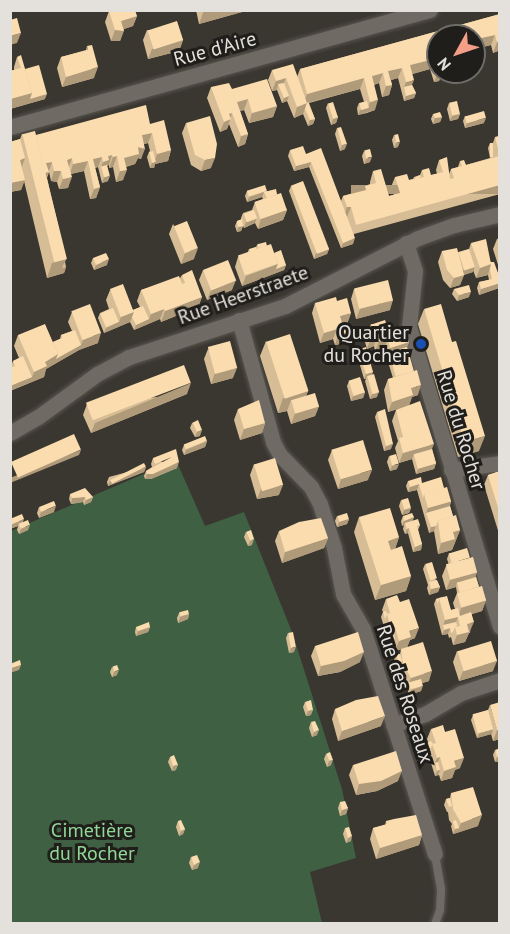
<!DOCTYPE html>
<html>
<head>
<meta charset="utf-8">
<style>
	body { margin:0 }
	#map { position:relative; width:510px; height:934px; overflow:hidden; background:#3a3630; font-family:"PT Sans",sans-serif }
	div>[style] { position:absolute }
	[style*='--x'] { left:calc(var(--x)*1px); top:calc(var(--y)*1px); width:calc(var(--w)*1px); rotate:calc(var(--a)*1deg) }
	.green>* { inset:0; background:#3f6042 }
	.roads { filter:drop-shadow(0 0 2px #58554f) drop-shadow(0 0 2px #58554f) }
	.lane>* { height:8px; margin:-4px; padding:0 4px; transform-origin:4px; border-radius:4px; background:#6f6b64 }
	.street>* { height:15px; margin:-7.5px; padding:0 7.5px; transform-origin:7.5px; border-radius:7.5px; background:#6f6b64 }
	.secondary>* { height:15px; margin:-7.5px; padding:0 7.5px; transform-origin:7.5px; border-radius:7.5px; background:#6f6b64 }
	.wall>* { inset:0; background:#d7bd96 }
	.shaded-wall>* { inset:0; background:#af9a7a; transform-origin:0 0 }
	.building>* { inset:0; background:#fadcae; transform-origin:0 0 }
	.dots>* { width:16px; height:16px; translate:-50% -50%; box-sizing:border-box; border:3px solid #201e1b; border-radius:50% }
	span { translate:-50% -50%; white-space:nowrap; text-align:center; line-height:1.15; -webkit-text-stroke:6px #201e1b; paint-order:stroke }
	.street-label { font-size:20px; color:#e4e1dd }
	.poi-label { font-size:20px; color:#e4e1dd }
	.right { translate:-100% -50%; text-align:right }
	.park-label { font-size:20px; color:#90d796 }
	.frame { position:absolute; inset:0; border:12px solid #e4e1dd; pointer-events:none }
	.north { position:absolute; left:426px; top:24px; width:60px; height:60px; box-sizing:border-box; background:#201e1b; border:2px solid #6e6c69; border-radius:50%; rotate:230deg; font-size:16px; font-weight:700; line-height:24px; text-align:center; color:#e4e1dd }
	.north::after { content:''; display:block; margin:auto; width:21px; height:27px; background:#f49e88; clip-path:polygon(50% 0,100% 100%,50% 72%,0 100%) }
</style>
</head>
<body>
<div id="map">
	<div class="green">
		<i style="clip-path:polygon(176px 460px,205px 526px,244px 512px,292px 632px,342px 789px,356px 858px,310px 872px,322px 923px,11px 924px,11px 531px)"></i>
	</div>
	<div class="roads">
		<div class="lane">
			<i style="--x:435;--y:924;--w:15;--a:-70"></i>
			<i style="--x:440;--y:910;--w:21;--a:-87"></i>
			<i style="--x:441;--y:889;--w:36;--a:-100"></i>
		</div>
		<div class="street">
			<i style="--x:406;--y:243;--w:29;--a:72"></i>
			<i style="--x:415;--y:271;--w:56;--a:96.1"></i>
			<i style="--x:409;--y:327;--w:313;--a:73.1"></i>
			<i style="--x:239;--y:320;--w:127;--a:74.4"></i>
			<i style="--x:273;--y:442;--w:15;--a:62"></i>
			<i style="--x:280;--y:455;--w:45;--a:45.9"></i>
			<i style="--x:311;--y:487;--w:19;--a:62"></i>
			<i style="--x:320;--y:504;--w:46;--a:72.3"></i>
			<i style="--x:334;--y:548;--w:47;--a:78.9"></i>
			<i style="--x:343;--y:594;--w:40;--a:60.3"></i>
			<i style="--x:363;--y:629;--w:236;--a:72.3"></i>
			<i style="--x:10;--y:433;--w:32;--a:-30"></i>
			<i style="--x:38;--y:417;--w:73;--a:-36.1"></i>
			<i style="--x:97;--y:374;--w:36;--a:-28"></i>
			<i style="--x:129;--y:357;--w:164;--a:-18.1"></i>
			<i style="--x:285;--y:306;--w:149;--a:-27.1"></i>
			<i style="--x:418;--y:238;--w:38;--a:-20"></i>
			<i style="--x:454;--y:225;--w:47;--a:-13.4"></i>
			<i style="--x:451;--y:470;--w:49;--a:-8.1"></i>
			<i style="--x:393;--y:725;--w:34;--a:-19"></i>
			<i style="--x:425;--y:714;--w:42;--a:-30.3"></i>
			<i style="--x:461;--y:693;--w:41;--a:-18.4"></i>
		</div>
		<div class="secondary">
			<i style="--x:10;--y:127;--w:436;--a:-15.6"></i>
		</div>
	</div>
	<div class="wall">
		<i style="clip-path:polygon(196px 10px,242px 10px,242px 12px,199px 24px)"></i>
		<i style="clip-path:polygon(109px 11px,137px 16px,133px 26px,124px 29px,120px 41px,111px 41px,105px 22px)"></i>
		<i style="clip-path:polygon(500px 14px,498px 51px,493px 53px,491px 45px,483px 47px,480px 56px,438px 36px,444px 75px,441px 76px,439px 81px,434px 82px,430px 69px,412px 74px,412px 85px,416px 93px,414px 98px,404px 101px,398px 78px,391px 80px,392px 85px,389px 95px,382px 97px,379px 83px,374px 85px,375px 110px,367px 113px,358px 115px,357px 108px,359px 103px,364px 102px,360px 89px,309px 103px,315px 119px,313px 124px,308px 126px,303px 114px,294px 118px,287px 101px,282px 103px,277px 90px,272px 91px,268px 80px,272px 70px,297px 77px,300px 69px)"></i>
		<i style="clip-path:polygon(147px 30px,183px 40px,179px 51px,148px 59px,143px 40px)"></i>
		<i style="clip-path:polygon(87px 46px,94px 78px,62px 87px,57px 68px,61px 57px,86px 50px)"></i>
		<i style="clip-path:polygon(17px 57px,45px 99px,10px 109px,10px 71px,14px 70px,14px 67px)"></i>
		<i style="clip-path:polygon(447px 72px,469px 72px,466px 80px,461px 82px,460px 79px,456px 80px,453px 72px,448px 74px)"></i>
		<i style="clip-path:polygon(211px 87px,232px 89px,277px 106px,273px 117px,249px 123px,244px 110px,240px 111px,248px 134px,245px 144px,238px 147px,229px 124px,227px 129px,220px 132px,207px 98px)"></i>
		<i style="clip-path:polygon(328px 103px,338px 117px,336px 123px,331px 125px,326px 108px)"></i>
		<i style="clip-path:polygon(449px 103px,460px 114px,458px 119px,450px 121px,447px 109px)"></i>
		<i style="clip-path:polygon(433px 114px,442px 117px,440px 122px,433px 124px,431px 119px)"></i>
		<i style="clip-path:polygon(465px 116px,484px 123px,465px 128px,463px 121px)"></i>
		<i style="clip-path:polygon(186px 123px,211px 168px,201px 171px,191px 165px,182px 133px)"></i>
		<i style="clip-path:polygon(150px 124px,171px 150px,168px 161px,155px 164px,154px 168px,150px 168px,147px 157px,149px 152px,150px 151px,148px 143px,144px 144px,141px 159px,138px 158px,135px 164px,126px 167px,123px 180px,116px 182px,113px 167px,109px 168px,109px 165px,107px 166px,108px 181px,102px 183px,98px 167px,95px 168px,100px 187px,96px 198px,90px 199px,84px 171px,71px 174px,68px 188px,59px 189px,57px 182px,51px 181px,49px 172px,47px 178px,66px 259px,65px 262px,66px 267px,64px 273px,47px 278px,24px 181px,21px 190px,10px 192px,10px 142px,20px 139px,22px 134px,36px 135px)"></i>
		<i style="clip-path:polygon(337px 128px,345px 149px,340px 151px,335px 134px)"></i>
		<i style="clip-path:polygon(394px 135px,398px 147px,394px 148px,392px 140px)"></i>
		<i style="clip-path:polygon(500px 136px,500px 194px,354px 234px,353px 244px,341px 248px,309px 167px,294px 171px,288px 156px,290px 150px,306px 154px,341px 201px,343px 196px,363px 190px,365px 186px,370px 184px,370px 182px,373px 171px,389px 196px,394px 195px,391px 187px,395px 177px,409px 180px,413px 179px,414px 177px,420px 175px,422px 170px,431px 175px,437px 174px,436px 170px,439px 160px,449px 174px,451px 169px,458px 167px,460px 161px,466px 165px,490px 158px,488px 148px,490px 143px,493px 143px,495px 137px)"></i>
		<i style="clip-path:polygon(364px 151px,370px 162px,364px 164px,362px 156px)"></i>
		<i style="clip-path:polygon(291px 186px,329px 249px,327px 254px,314px 259px,289px 191px)"></i>
		<i style="clip-path:polygon(247px 191px,267px 191px,277px 194px,287px 210px,283px 220px,258px 229px,255px 223px,244px 228px,243px 226px,241px 231px,237px 232px,235px 226px,237px 221px,241px 220px,241px 218px,243px 213px,252px 210px,255px 202px,263px 199px,262px 197px,247px 202px,245px 196px)"></i>
		<i style="clip-path:polygon(173px 224px,194px 259px,181px 264px,169px 234px)"></i>
		<i style="clip-path:polygon(500px 238px,500px 271px,493px 249px,497px 239px)"></i>
		<i style="clip-path:polygon(471px 243px,491px 262px,498px 273px,500px 273px,500px 290px,499px 288px,479px 295px,477px 288px,479px 282px,489px 280px,488px 275px,476px 278px,473px 270px,473px 272px,464px 275px,460px 285px,450px 288px,443px 280px,438px 262px,442px 251px,458px 252px,469px 249px)"></i>
		<i style="clip-path:polygon(257px 245px,267px 246px,286px 265px,284px 270px,242px 286px,235px 267px,238px 257px,247px 254px,249px 249px,256px 247px)"></i>
		<i style="clip-path:polygon(93px 258px,107px 265px,94px 270px,91px 263px)"></i>
		<i style="clip-path:polygon(203px 270px,232px 290px,207px 300px,199px 280px)"></i>
		<i style="clip-path:polygon(182px 275px,202px 297px,198px 307px,161px 322px,160px 319px,134px 330px,130px 322px,104px 333px,98px 318px,100px 313px,109px 309px,106px 300px,110px 290px,133px 310px,140px 307px,137px 301px,141px 290px,180px 278px)"></i>
		<i style="clip-path:polygon(354px 289px,390px 310px,356px 319px,351px 299px)"></i>
		<i style="clip-path:polygon(454px 289px,469px 297px,457px 301px,452px 294px)"></i>
		<i style="clip-path:polygon(337px 301px,351px 313px,347px 324px,343px 325px,345px 343px,335px 345px,333px 339px,320px 343px,312px 313px,315px 303px)"></i>
		<i style="clip-path:polygon(424px 309px,479px 451px,458px 457px,418px 324px)"></i>
		<i style="clip-path:polygon(72px 312px,98px 343px,79px 350px,46px 369px,44px 377px,10px 391px,11px 366px,13px 361px,19px 358px,14px 346px,18px 335px,53px 342px,60px 339px,61px 335px,72px 331px,68px 322px)"></i>
		<i style="clip-path:polygon(371px 324px,387px 326px,392px 331px,409px 342px,407px 347px,418px 395px,412px 397px,409px 405px,432px 449px,436px 463px,434px 469px,416px 474px,412px 459px,399px 463px,395px 448px,398px 441px,392px 421px,396px 410px,400px 408px,388px 412px,384px 390px,388px 379px,393px 378px,384px 349px,375px 351px,374px 346px,367px 349px,365px 342px)"></i>
		<i style="clip-path:polygon(266px 341px,308px 391px,306px 396px,319px 406px,315px 416px,291px 424px,287px 411px,278px 413px,260px 356px)"></i>
		<i style="clip-path:polygon(208px 349px,233px 378px,211px 384px,204px 359px)"></i>
		<i style="clip-path:polygon(358px 350px,373px 372px,372px 374px,377px 397px,370px 399px,365px 381px,366px 379px,364px 379px,357px 355px)"></i>
		<i style="clip-path:polygon(349px 381px,365px 392px,363px 398px,351px 401px,347px 386px)"></i>
		<i style="clip-path:polygon(187px 394px,91px 433px,83px 415px,87px 404px)"></i>
		<i style="clip-path:polygon(238px 409px,265px 423px,262px 433px,240px 440px,234px 420px)"></i>
		<i style="clip-path:polygon(377px 412px,391px 449px,384px 451px,375px 417px)"></i>
		<i style="clip-path:polygon(192px 423px,200px 436px,195px 437px,190px 428px)"></i>
		<i style="clip-path:polygon(207px 441px,205px 447px,184px 455px,182px 450px,184px 445px)"></i>
		<i style="clip-path:polygon(332px 450px,368px 480px,338px 489px,328px 460px)"></i>
		<i style="clip-path:polygon(389px 456px,397px 469px,390px 471px,387px 462px)"></i>
		<i style="clip-path:polygon(153px 458px,177px 468px,151px 479px,145px 479px,144px 476px,146px 471px,152px 467px,151px 464px)"></i>
		<i style="clip-path:polygon(254px 464px,279px 495px,257px 499px,250px 475px)"></i>
		<i style="clip-path:polygon(146px 467px,144px 472px,108px 486px,107px 482px,109px 477px)"></i>
		<i style="clip-path:polygon(500px 471px,500px 537px,484px 485px,488px 475px)"></i>
		<i style="clip-path:polygon(408px 481px,444px 488px,451px 501px,450px 506px,453px 516px,460px 530px,452px 550px,438px 554px,434px 531px,429px 533px,417px 490px,408px 492px,406px 486px)"></i>
		<i style="clip-path:polygon(70px 494px,93px 497px,91px 502px,84px 505px,83px 502px,71px 504px,69px 499px)"></i>
		<i style="clip-path:polygon(401px 500px,411px 508px,409px 513px,402px 515px,399px 506px)"></i>
		<i style="clip-path:polygon(39px 507px,54px 512px,39px 518px,37px 513px)"></i>
		<i style="clip-path:polygon(337px 516px,349px 519px,347px 524px,337px 527px,335px 521px)"></i>
		<i style="clip-path:polygon(403px 516px,414px 517px,412px 521px,420px 525px,418px 530px,422px 544px,421px 550px,413px 552px,408px 533px,405px 534px,403px 529px,404px 525px,402px 526px,401px 521px)"></i>
		<i style="clip-path:polygon(359px 517px,399px 537px,395px 549px,411px 576px,406px 591px,375px 600px,354px 532px)"></i>
		<i style="clip-path:polygon(10px 519px,23px 522px,28px 530px,19px 534px,17px 530px,18px 526px,10px 529px)"></i>
		<i style="clip-path:polygon(279px 531px,328px 538px,324px 548px,282px 563px,275px 541px)"></i>
		<i style="clip-path:polygon(246px 532px,252px 545px,248px 546px,244px 537px)"></i>
		<i style="clip-path:polygon(449px 553px,476px 577px,479px 587px,486px 600px,482px 611px,472px 614px,470px 633px,469px 633px,465px 642px,453px 645px,451px 637px,449px 638px,448px 634px,442px 635px,434px 604px,436px 599px,443px 597px,451px 610px,455px 609px,453px 603px,457px 593px,456px 587px,446px 590px,442px 576px,446px 566px,449px 565px,447px 559px)"></i>
		<i style="clip-path:polygon(425px 564px,436px 580px,440px 587px,438px 592px,429px 595px,427px 588px,428px 585px,423px 569px)"></i>
		<i style="clip-path:polygon(386px 599px,415px 638px,410px 640px,407px 647px,429px 681px,422px 683px,421px 691px,409px 695px,407px 688px,399px 674px,398px 667px,397px 668px,394px 660px,396px 655px,400px 654px,401px 649px,395px 651px,393px 645px,390px 646px,381px 617px,383px 612px,382px 610px)"></i>
		<i style="clip-path:polygon(179px 613px,189px 614px,188px 619px,178px 623px,177px 618px)"></i>
		<i style="clip-path:polygon(136px 627px,150px 627px,148px 632px,136px 636px,135px 632px)"></i>
		<i style="clip-path:polygon(288px 633px,294px 652px,289px 653px,286px 638px)"></i>
		<i style="clip-path:polygon(315px 646px,360px 662px,340px 672px,318px 676px,311px 656px)"></i>
		<i style="clip-path:polygon(457px 651px,493px 671px,459px 681px,453px 662px)"></i>
		<i style="clip-path:polygon(112px 667px,117px 675px,112px 677px,110px 672px)"></i>
		<i style="clip-path:polygon(305px 702px,311px 715px,306px 716px,303px 707px)"></i>
		<i style="clip-path:polygon(490px 705px,500px 739px,493px 741px,491px 734px,477px 738px,471px 720px,473px 715px,488px 710px)"></i>
		<i style="clip-path:polygon(335px 709px,381px 726px,338px 741px,332px 719px)"></i>
		<i style="clip-path:polygon(311px 722px,317px 735px,312px 737px,309px 728px)"></i>
		<i style="clip-path:polygon(431px 729px,460px 768px,455px 770px,452px 778px,441px 781px,439px 775px,435px 776px,426px 747px,428px 742px,427px 739px)"></i>
		<i style="clip-path:polygon(495px 750px,500px 761px,495px 762px,493px 755px)"></i>
		<i style="clip-path:polygon(326px 754px,331px 765px,327px 767px,324px 759px)"></i>
		<i style="clip-path:polygon(170px 757px,176px 770px,172px 771px,168px 762px)"></i>
		<i style="clip-path:polygon(353px 765px,398px 781px,377px 791px,356px 795px,349px 775px)"></i>
		<i style="clip-path:polygon(451px 793px,478px 826px,453px 834px,451px 826px,452px 824px,449px 820px,448px 812px,447px 812px,444px 805px,446px 799px,450px 798px)"></i>
		<i style="clip-path:polygon(340px 802px,348px 808px,346px 814px,340px 816px,338px 808px)"></i>
		<i style="clip-path:polygon(178px 821px,185px 829px,183px 834px,179px 836px,176px 827px)"></i>
		<i style="clip-path:polygon(386px 821px,422px 835px,419px 845px,376px 859px,370px 839px,373px 828px,385px 825px)"></i>
		<i style="clip-path:polygon(345px 828px,351px 841px,346px 843px,343px 834px)"></i>
		<i style="clip-path:polygon(191px 857px,198px 868px,192px 870px,189px 863px)"></i>
	</div>
	<div class="shaded-wall">
		<i style="clip-path:polygon(204px 10px,242px 10px,242px 12px,199px 24px)"></i>
		<i style="clip-path:polygon(137px 16px,133px 26px,121px 30px,124px 31px,120px 41px,111px 41px,115px 30px,121px 21px)"></i>
		<i style="clip-path:polygon(21px 33px,17px 43px,10px 45px,10px 36px)"></i>
		<i style="clip-path:polygon(500px 34px,500px 48px,498px 51px,493px 53px)"></i>
		<i style="clip-path:polygon(495px 35px,491px 45px,483px 47px,480px 56px,474px 58px,474px 50px,481px 38px)"></i>
		<i style="clip-path:polygon(183px 40px,179px 51px,148px 59px,152px 49px)"></i>
		<i style="clip-path:polygon(434px 59px,430px 69px,406px 76px,410px 65px)"></i>
		<i style="clip-path:polygon(98px 67px,94px 78px,62px 87px,66px 77px)"></i>
		<i style="clip-path:polygon(402px 68px,398px 78px,385px 82px,388px 71px)"></i>
		<i style="clip-path:polygon(438px 72px,445px 72px,444px 75px,441px 76px,439px 81px,434px 82px)"></i>
		<i style="clip-path:polygon(459px 72px,462px 72px,460px 79px,456px 80px)"></i>
		<i style="clip-path:polygon(464px 72px,469px 72px,466px 80px,461px 82px)"></i>
		<i style="clip-path:polygon(383px 73px,379px 83px,368px 86px,372px 76px)"></i>
		<i style="clip-path:polygon(286px 78px,282px 88px,278px 84px,277px 90px,272px 91px,276px 81px)"></i>
		<i style="clip-path:polygon(364px 78px,360px 89px,303px 104px,307px 94px)"></i>
		<i style="clip-path:polygon(414px 80px,410px 90px,404px 87px,406px 82px)"></i>
		<i style="clip-path:polygon(392px 85px,389px 95px,382px 97px,386px 86px)"></i>
		<i style="clip-path:polygon(32px 93px,47px 94px,45px 99px,10px 109px,10px 99px)"></i>
		<i style="clip-path:polygon(416px 93px,414px 98px,404px 101px,406px 96px)"></i>
		<i style="clip-path:polygon(289px 96px,287px 101px,282px 103px,284px 98px)"></i>
		<i style="clip-path:polygon(248px 99px,244px 110px,233px 113px,237px 102px)"></i>
		<i style="clip-path:polygon(378px 100px,375px 110px,358px 115px,360px 110px,368px 108px,370px 102px)"></i>
		<i style="clip-path:polygon(307px 103px,303px 114px,294px 118px,297px 107px)"></i>
		<i style="clip-path:polygon(277px 106px,273px 117px,249px 123px,252px 113px)"></i>
		<i style="clip-path:polygon(232px 113px,227px 129px,220px 132px,224px 122px,229px 114px)"></i>
		<i style="clip-path:polygon(460px 114px,458px 119px,450px 121px,452px 116px)"></i>
		<i style="clip-path:polygon(338px 117px,336px 123px,331px 125px,333px 119px)"></i>
		<i style="clip-path:polygon(442px 117px,440px 122px,433px 124px,435px 118px)"></i>
		<i style="clip-path:polygon(486px 118px,484px 123px,465px 128px,467px 123px)"></i>
		<i style="clip-path:polygon(315px 119px,313px 124px,308px 126px,310px 120px)"></i>
		<i style="clip-path:polygon(152px 133px,148px 143px,138px 146px,142px 135px)"></i>
		<i style="clip-path:polygon(248px 134px,245px 144px,238px 147px,241px 136px)"></i>
		<i style="clip-path:polygon(400px 142px,398px 147px,394px 148px,396px 143px)"></i>
		<i style="clip-path:polygon(347px 144px,345px 149px,340px 151px,342px 145px)"></i>
		<i style="clip-path:polygon(138px 147px,145px 149px,141px 159px,138px 158px,135px 164px,120px 168px,124px 158px)"></i>
		<i style="clip-path:polygon(171px 150px,168px 161px,155px 164px,154px 168px,150px 168px,152px 163px,154px 163px,157px 154px)"></i>
		<i style="clip-path:polygon(112px 155px,109px 165px,101px 167px,99px 172px,103px 162px,108px 156px)"></i>
		<i style="clip-path:polygon(117px 156px,113px 167px,109px 168px,113px 157px)"></i>
		<i style="clip-path:polygon(102px 157px,98px 167px,89px 169px,93px 159px)"></i>
		<i style="clip-path:polygon(372px 157px,370px 162px,364px 164px,366px 159px)"></i>
		<i style="clip-path:polygon(25px 158px,21px 169px,20px 160px)"></i>
		<i style="clip-path:polygon(72px 158px,68px 169px,67px 160px)"></i>
		<i style="clip-path:polygon(215px 158px,211px 168px,201px 171px,205px 160px)"></i>
		<i style="clip-path:polygon(88px 161px,84px 171px,70px 174px,73px 164px)"></i>
		<i style="clip-path:polygon(52px 162px,45px 182px,46px 163px)"></i>
		<i style="clip-path:polygon(311px 162px,309px 167px,294px 171px,296px 166px)"></i>
		<i style="clip-path:polygon(127px 170px,123px 180px,116px 182px,120px 171px)"></i>
		<i style="clip-path:polygon(54px 171px,61px 171px,57px 182px,51px 181px)"></i>
		<i style="clip-path:polygon(110px 176px,108px 181px,102px 183px,104px 177px)"></i>
		<i style="clip-path:polygon(72px 177px,68px 188px,59px 189px,63px 179px)"></i>
		<i style="clip-path:polygon(25px 180px,21px 190px,10px 192px,10px 183px)"></i>
		<i style="left:500px;top:185px;width:9px;height:149px;rotate:90deg"></i>
		<i style="clip-path:polygon(100px 187px,96px 198px,90px 199px,94px 189px)"></i>
		<i style="clip-path:polygon(264px 192px,262px 197px,247px 202px,249px 197px)"></i>
		<i style="clip-path:polygon(347px 207px,351px 207px,347px 217px,343px 218px)"></i>
		<i style="clip-path:polygon(287px 210px,283px 220px,258px 229px,261px 218px)"></i>
		<i style="clip-path:polygon(257px 218px,255px 223px,244px 228px,246px 222px)"></i>
		<i style="clip-path:polygon(243px 226px,241px 231px,237px 232px,238px 227px)"></i>
		<i style="clip-path:polygon(355px 238px,353px 244px,341px 248px,343px 243px)"></i>
		<i style="clip-path:polygon(198px 248px,194px 259px,181px 264px,185px 253px)"></i>
		<i style="clip-path:polygon(329px 249px,327px 254px,314px 259px,316px 253px)"></i>
		<i style="clip-path:polygon(66px 259px,62px 268px,66px 267px,64px 273px,47px 278px,52px 263px)"></i>
		<i style="clip-path:polygon(109px 259px,107px 265px,94px 270px,96px 265px)"></i>
		<i style="clip-path:polygon(278px 264px,274px 274px,242px 286px,246px 276px)"></i>
		<i style="clip-path:polygon(491px 264px,488px 275px,476px 278px,480px 268px)"></i>
		<i style="clip-path:polygon(286px 265px,284px 270px,274px 274px,276px 269px)"></i>
		<i style="clip-path:polygon(475px 267px,473px 272px,458px 276px,460px 271px)"></i>
		<i style="clip-path:polygon(464px 275px,460px 285px,450px 288px,454px 278px)"></i>
		<i style="clip-path:polygon(236px 280px,232px 290px,207px 300px,211px 290px)"></i>
		<i style="clip-path:polygon(500px 283px,499px 288px,479px 295px,481px 289px)"></i>
		<i style="clip-path:polygon(471px 292px,469px 297px,457px 301px,459px 295px)"></i>
		<i style="clip-path:polygon(202px 297px,198px 307px,161px 322px,165px 311px)"></i>
		<i style="clip-path:polygon(393px 300px,390px 310px,356px 319px,360px 309px)"></i>
		<i style="clip-path:polygon(164px 309px,160px 319px,134px 330px,136px 325px,149px 319px,151px 314px)"></i>
		<i style="clip-path:polygon(134px 312px,130px 322px,104px 333px,106px 328px,119px 322px,121px 317px)"></i>
		<i style="clip-path:polygon(351px 313px,347px 324px,336px 327px,340px 316px)"></i>
		<i style="clip-path:polygon(337px 329px,333px 339px,320px 343px,324px 333px)"></i>
		<i style="clip-path:polygon(349px 332px,345px 343px,335px 345px,338px 335px)"></i>
		<i style="clip-path:polygon(101px 333px,98px 343px,79px 350px,46px 369px,44px 377px,10px 391px,10px 386px,32px 377px,34px 372px,45px 362px,58px 354px,81px 345px,83px 340px)"></i>
		<i style="clip-path:polygon(377px 336px,374px 346px,367px 349px,371px 338px)"></i>
		<i style="clip-path:polygon(388px 338px,384px 349px,375px 351px,379px 341px)"></i>
		<i style="clip-path:polygon(409px 342px,405px 353px,389px 353px,390px 348px)"></i>
		<i style="clip-path:polygon(237px 368px,233px 378px,211px 384px,215px 373px)"></i>
		<i style="clip-path:polygon(373px 372px,371px 377px,367px 376px,366px 379px,364px 379px,366px 374px)"></i>
		<i style="clip-path:polygon(191px 383px,187px 394px,91px 433px,95px 423px)"></i>
		<i style="clip-path:polygon(421px 385px,418px 395px,412px 397px,409px 406px,388px 412px,392px 402px,411px 388px)"></i>
		<i style="clip-path:polygon(308px 391px,302px 406px,291px 400px,287px 411px,278px 413px,283px 398px)"></i>
		<i style="clip-path:polygon(365px 392px,363px 398px,351px 401px,353px 396px)"></i>
		<i style="clip-path:polygon(379px 392px,377px 397px,370px 399px,372px 394px)"></i>
		<i style="clip-path:polygon(319px 406px,315px 416px,291px 424px,295px 413px)"></i>
		<i style="clip-path:polygon(265px 423px,262px 433px,240px 440px,244px 429px)"></i>
		<i style="clip-path:polygon(202px 430px,200px 436px,195px 437px,197px 432px)"></i>
		<i style="clip-path:polygon(485px 436px,479px 451px,458px 457px,464px 442px)"></i>
		<i style="clip-path:polygon(207px 441px,205px 447px,184px 455px,186px 450px)"></i>
		<i style="clip-path:polygon(393px 444px,391px 449px,384px 451px,386px 446px)"></i>
		<i style="clip-path:polygon(434px 444px,430px 454px,414px 454px,412px 459px,399px 463px,403px 453px)"></i>
		<i style="clip-path:polygon(81px 450px,79px 455px,10px 483px,10px 478px)"></i>
		<i style="clip-path:polygon(179px 462px,177px 468px,151px 479px,145px 479px,147px 474px)"></i>
		<i style="clip-path:polygon(436px 463px,434px 469px,416px 474px,418px 469px)"></i>
		<i style="clip-path:polygon(399px 464px,397px 469px,390px 471px,392px 466px)"></i>
		<i style="clip-path:polygon(146px 467px,144px 472px,108px 486px,110px 481px)"></i>
		<i style="clip-path:polygon(372px 470px,368px 480px,338px 489px,341px 479px)"></i>
		<i style="clip-path:polygon(419px 484px,417px 490px,408px 492px,410px 487px)"></i>
		<i style="clip-path:polygon(283px 485px,279px 495px,257px 499px,261px 489px)"></i>
		<i style="clip-path:polygon(85px 497px,83px 502px,71px 504px,72px 498px)"></i>
		<i style="clip-path:polygon(93px 497px,91px 502px,84px 505px,86px 500px)"></i>
		<i style="clip-path:polygon(451px 501px,448px 512px,426px 513px,428px 508px)"></i>
		<i style="clip-path:polygon(56px 506px,54px 512px,39px 518px,41px 512px)"></i>
		<i style="clip-path:polygon(411px 508px,409px 513px,402px 515px,404px 510px)"></i>
		<i style="clip-path:polygon(414px 517px,412px 523px,405px 523px,404px 525px,402px 526px,404px 521px)"></i>
		<i style="clip-path:polygon(24px 519px,22px 525px,19px 524px,18px 526px,10px 529px,10px 525px)"></i>
		<i style="clip-path:polygon(349px 519px,347px 524px,337px 527px,339px 522px)"></i>
		<i style="clip-path:polygon(30px 525px,28px 530px,19px 534px,21px 529px)"></i>
		<i style="clip-path:polygon(436px 526px,434px 531px,429px 533px,431px 527px)"></i>
		<i style="clip-path:polygon(409px 528px,408px 533px,405px 534px,407px 529px)"></i>
		<i style="clip-path:polygon(460px 530px,452px 550px,438px 554px,441px 543px,453px 532px)"></i>
		<i style="clip-path:polygon(399px 537px,394px 552px,382px 556px,388px 541px)"></i>
		<i style="clip-path:polygon(328px 538px,324px 548px,282px 563px,285px 552px)"></i>
		<i style="clip-path:polygon(254px 539px,252px 545px,248px 546px,250px 541px)"></i>
		<i style="clip-path:polygon(422px 544px,421px 550px,413px 552px,415px 547px)"></i>
		<i style="clip-path:polygon(477px 572px,474px 582px,457px 582px,456px 587px,446px 590px,450px 580px)"></i>
		<i style="clip-path:polygon(411px 576px,406px 591px,375px 600px,381px 585px)"></i>
		<i style="clip-path:polygon(440px 587px,438px 592px,429px 595px,431px 589px)"></i>
		<i style="clip-path:polygon(486px 600px,482px 611px,458px 618px,461px 608px)"></i>
		<i style="clip-path:polygon(189px 614px,188px 619px,178px 623px,180px 617px)"></i>
		<i style="clip-path:polygon(458px 617px,454px 627px,443px 626px,445px 620px)"></i>
		<i style="clip-path:polygon(474px 622px,465px 642px,453px 645px,457px 635px,467px 624px)"></i>
		<i style="clip-path:polygon(150px 627px,148px 632px,136px 636px,138px 631px)"></i>
		<i style="clip-path:polygon(395px 627px,391px 637px,389px 633px,391px 628px)"></i>
		<i style="clip-path:polygon(419px 628px,415px 638px,410px 640px,407px 648px,395px 651px,399px 641px,409px 631px)"></i>
		<i style="clip-path:polygon(450px 628px,448px 634px,442px 635px,444px 630px)"></i>
		<i style="clip-path:polygon(395px 639px,393px 645px,390px 646px,392px 641px)"></i>
		<i style="clip-path:polygon(296px 647px,294px 652px,289px 653px,291px 648px)"></i>
		<i style="clip-path:polygon(364px 652px,360px 662px,340px 672px,318px 676px,321px 666px)"></i>
		<i style="clip-path:polygon(497px 661px,493px 671px,459px 681px,463px 671px)"></i>
		<i style="clip-path:polygon(21px 665px,19px 670px,10px 673px,12px 668px)"></i>
		<i style="clip-path:polygon(119px 670px,117px 675px,112px 677px,114px 672px)"></i>
		<i style="clip-path:polygon(432px 671px,429px 681px,410px 687px,409px 683px,411px 678px)"></i>
		<i style="clip-path:polygon(423px 686px,421px 691px,409px 695px,411px 690px)"></i>
		<i style="clip-path:polygon(313px 710px,311px 715px,306px 716px,308px 711px)"></i>
		<i style="clip-path:polygon(385px 716px,381px 726px,338px 741px,342px 731px)"></i>
		<i style="clip-path:polygon(493px 729px,492px 734px,477px 738px,479px 733px)"></i>
		<i style="clip-path:polygon(319px 730px,317px 735px,312px 737px,314px 732px)"></i>
		<i style="clip-path:polygon(497px 730px,500px 730px,500px 739px,493px 741px)"></i>
		<i style="clip-path:polygon(500px 756px,500px 761px,495px 762px,497px 757px)"></i>
		<i style="clip-path:polygon(440px 757px,436px 767px,435px 763px,437px 758px)"></i>
		<i style="clip-path:polygon(464px 758px,460px 768px,455px 770px,452px 778px,441px 781px,444px 771px,454px 761px)"></i>
		<i style="clip-path:polygon(333px 760px,331px 765px,327px 767px,329px 761px)"></i>
		<i style="clip-path:polygon(178px 765px,176px 770px,172px 771px,173px 766px)"></i>
		<i style="clip-path:polygon(440px 770px,438px 775px,435px 776px,437px 771px)"></i>
		<i style="clip-path:polygon(402px 771px,398px 781px,377px 791px,356px 795px,359px 784px)"></i>
		<i style="clip-path:polygon(348px 808px,346px 814px,340px 816px,342px 810px)"></i>
		<i style="clip-path:polygon(482px 815px,478px 826px,457px 833px,461px 823px)"></i>
		<i style="clip-path:polygon(459px 828px,457px 833px,453px 834px,455px 829px)"></i>
		<i style="clip-path:polygon(185px 829px,183px 834px,179px 836px,181px 831px)"></i>
		<i style="clip-path:polygon(422px 835px,419px 845px,376px 859px,380px 848px)"></i>
		<i style="clip-path:polygon(352px 836px,351px 841px,346px 843px,348px 838px)"></i>
		<i style="clip-path:polygon(200px 862px,198px 868px,192px 870px,194px 865px)"></i>
	</div>
	<div class="building">
		<i style="clip-path:polygon(111px 10px,135px 10px,137px 16px,121px 21px,124px 31px,115px 30px,109px 11px)"></i>
		<i style="clip-path:polygon(500px 14px,500px 41px,497px 42px,495px 35px,481px 38px,483px 46px,474px 50px,474px 36px,438px 36px,438px 72px,434px 59px,410px 65px,414px 80px,406px 82px,402px 68px,388px 71px,392px 85px,386px 86px,383px 73px,372px 76px,378px 100px,370px 102px,364px 78px,307px 94px,300px 69px)"></i>
		<i style="clip-path:polygon(17px 18px,21px 33px,10px 36px,10px 20px)"></i>
		<i style="left:177px;top:21px;width:20px;height:31px;rotate:72deg"></i>
		<i style="clip-path:polygon(92px 45px,98px 67px,66px 77px,61px 57px,88px 50px,87px 46px)"></i>
		<i style="clip-path:polygon(21px 55px,32px 93px,10px 99px,10px 71px,21px 68px,17px 57px)"></i>
		<i style="clip-path:polygon(293px 64px,307px 103px,297px 107px,286px 78px,276px 81px,272px 70px)"></i>
		<i style="clip-path:polygon(39px 65px,47px 94px,30px 99px,32px 93px,25px 69px)"></i>
		<i style="clip-path:polygon(267px 79px,277px 106px,252px 113px,248px 99px,237px 102px,248px 134px,241px 136px,232px 113px,229px 114px,231px 119px,224px 122px,211px 87px,229px 83px,232px 89px)"></i>
		<i style="clip-path:polygon(284px 83px,289px 96px,284px 98px,278px 84px)"></i>
		<i style="clip-path:polygon(412px 85px,416px 93px,406px 96px,404px 87px)"></i>
		<i style="left:367px;top:101px;width:7px;height:8px;rotate:74deg"></i>
		<i style="left:457px;top:101px;width:13px;height:8px;rotate:77deg"></i>
		<i style="clip-path:polygon(308px 102px,315px 119px,310px 120px,305px 109px,307px 103px)"></i>
		<i style="left:333px;top:102px;width:16px;height:5px;rotate:72deg"></i>
		<i style="clip-path:polygon(146px 105px,150px 124px,164px 120px,171px 150px,157px 154px,152px 133px,142px 135px,145px 149px,138px 147px,139px 154px,124px 158px,127px 170px,120px 171px,117px 156px,113px 157px,112px 155px,108px 156px,109px 160px,103px 162px,102px 157px,93px 159px,100px 187px,94px 189px,88px 161px,73px 164px,72px 158px,67px 160px,72px 177px,63px 179px,61px 171px,54px 171px,52px 162px,46px 163px,49px 172px,45px 173px,36px 135px)"></i>
		<i style="left:484px;top:111px;width:7px;height:20px;rotate:74deg"></i>
		<i style="clip-path:polygon(440px 112px,442px 117px,435px 118px,433px 114px)"></i>
		<i style="clip-path:polygon(210px 116px,217px 144px,215px 158px,205px 160px,195px 155px,186px 123px)"></i>
		<i style="clip-path:polygon(341px 127px,347px 144px,342px 145px,337px 128px)"></i>
		<i style="left:35px;top:131px;width:132px;height:13px;rotate:76deg"></i>
		<i style="left:398px;top:134px;width:8px;height:4px;rotate:76deg"></i>
		<i style="clip-path:polygon(500px 136px,500px 156px,495px 137px)"></i>
		<i style="clip-path:polygon(20px 139px,25px 158px,20px 160px,25px 180px,10px 183px,10px 142px)"></i>
		<i style="left:490px;top:143px;width:3px;height:14px"></i>
		<i style="clip-path:polygon(303px 146px,306px 154px,321px 148px,355px 238px,343px 243px,311px 162px,296px 166px,290px 150px)"></i>
		<i style="left:370px;top:149px;width:8px;height:6px;rotate:76deg"></i>
		<i style="left:153px;top:151px;width:11px;height:4px;rotate:75deg"></i>
		<i style="clip-path:polygon(500px 156px,500px 185px,356px 225px,351px 207px,347px 207px,343px 196px,366px 190px,365px 186px,376px 183px,373px 171px,381px 169px,389px 196px,400px 193px,395px 177px,407px 174px,409px 180px,424px 177px,422px 170px,429px 168px,431px 175px,443px 172px,439px 160px,447px 157px,450px 179px,454px 178px,451px 169px,462px 166px,460px 161px,464px 160px,466px 165px)"></i>
		<i style="left:107px;top:165px;width:11px;height:6px;rotate:75deg"></i>
		<i style="left:420px;top:175px;width:2px;height:6px;rotate:63deg"></i>
		<i style="left:303px;top:181px;width:73px;height:13px;rotate:69deg"></i>
		<i style="left:265px;top:185px;width:6px;height:19px;rotate:72deg"></i>
		<i style="clip-path:polygon(276px 189px,277px 194px,267px 198px,264px 192px)"></i>
		<i style="left:281px;top:193px;width:18px;height:28px;rotate:71deg"></i>
		<i style="left:254px;top:210px;width:9px;height:11px;rotate:69deg"></i>
		<i style="clip-path:polygon(242px 219px,243px 226px,238px 227px,237px 221px)"></i>
		<i style="left:187px;top:221px;width:29px;height:14px;rotate:68deg"></i>
		<i style="clip-path:polygon(486px 239px,491px 264px,480px 268px,471px 243px)"></i>
		<i style="left:266px;top:242px;width:4px;height:9px;rotate:76deg"></i>
		<i style="left:271px;top:244px;width:21px;height:35px;rotate:71deg"></i>
		<i style="left:256px;top:247px;width:3px;height:7px;rotate:72deg"></i>
		<i style="clip-path:polygon(457px 248px,464px 275px,454px 278px,447px 270px,442px 251px)"></i>
		<i style="left:469px;top:249px;width:19px;height:11px;rotate:72deg"></i>
		<i style="clip-path:polygon(281px 250px,286px 265px,276px 269px,278px 264px,274px 253px)"></i>
		<i style="clip-path:polygon(106px 253px,109px 259px,96px 265px,93px 258px)"></i>
		<i style="left:228px;top:260px;width:22px;height:27px;rotate:68deg"></i>
		<i style="clip-path:polygon(491px 262px,494px 262px,498px 273px,500px 273px,500px 283px,481px 289px,479px 282px,492px 279px,490px 270px,491px 264px)"></i>
		<i style="clip-path:polygon(192px 270px,202px 297px,165px 311px,164px 309px,151px 314px,141px 290px,179px 276px,182px 284px,185px 283px,182px 275px)"></i>
		<i style="left:388px;top:280px;width:21px;height:35px;rotate:76deg"></i>
		<i style="left:123px;top:284px;width:30px;height:14px;rotate:69deg"></i>
		<i style="clip-path:polygon(469px 285px,471px 292px,459px 295px,454px 289px)"></i>
		<i style="clip-path:polygon(336px 297px,337px 301px,347px 298px,351px 313px,340px 316px,343px 326px,347px 325px,349px 332px,338px 335px,337px 329px,324px 333px,315px 303px)"></i>
		<i style="left:90px;top:304px;width:31px;height:20px;rotate:69deg"></i>
		<i style="clip-path:polygon(441px 304px,452px 342px,456px 341px,485px 436px,464px 442px,424px 309px)"></i>
		<i style="clip-path:polygon(143px 306px,149px 319px,136px 325px,132px 317px,134px 312px,133px 310px)"></i>
		<i style="left:113px;top:308px;width:15px;height:14px;rotate:67deg"></i>
		<i style="left:385px;top:320px;width:6px;height:15px;rotate:72deg"></i>
		<i style="clip-path:polygon(45px 324px,58px 354px,45px 362px,47px 366px,34px 372px,18px 335px)"></i>
		<i style="clip-path:polygon(390px 325px,392px 331px,404px 328px,409px 342px,390px 348px,388px 338px,379px 341px,377px 336px,371px 338px,369px 331px)"></i>
		<i style="clip-path:polygon(75px 330px,81px 345px,56px 359px,58px 354px,53px 342px,62px 338px,61px 335px)"></i>
		<i style="left:290px;top:334px;width:60px;height:25px;rotate:72deg"></i>
		<i style="left:230px;top:341px;width:28px;height:23px;rotate:75deg"></i>
		<i style="clip-path:polygon(366px 347px,373px 372px,366px 374px,358px 350px)"></i>
		<i style="left:407px;top:347px;width:25px;height:19px;rotate:74deg"></i>
		<i style="clip-path:polygon(23px 356px,32px 377px,10px 386px,10px 368px,15px 366px,13px 361px)"></i>
		<i style="left:184px;top:365px;width:19px;height:105px;rotate:69deg"></i>
		<i style="clip-path:polygon(417px 370px,421px 385px,411px 388px,413px 395px,392px 402px,388px 379px)"></i>
		<i style="left:374px;top:374px;width:19px;height:7px;rotate:74deg"></i>
		<i style="left:360px;top:377px;width:16px;height:12px;rotate:72deg"></i>
		<i style="left:315px;top:393px;width:14px;height:25px;rotate:73deg"></i>
		<i style="clip-path:polygon(259px 400px,265px 423px,244px 429px,238px 409px)"></i>
		<i style="clip-path:polygon(420px 401px,434px 444px,403px 453px,399px 438px,403px 437px,396px 410px)"></i>
		<i style="clip-path:polygon(385px 409px,393px 444px,386px 446px,377px 412px)"></i>
		<i style="clip-path:polygon(198px 420px,202px 430px,197px 432px,192px 423px)"></i>
		<i style="left:74px;top:434px;width:17px;height:69px;rotate:66deg"></i>
		<i style="left:205px;top:436px;width:5px;height:23px;rotate:68deg"></i>
		<i style="left:363px;top:440px;width:31px;height:33px;rotate:73deg"></i>
		<i style="clip-path:polygon(176px 449px,179px 462px,153px 474px,147px 474px,146px 471px,172px 457px,155px 464px,153px 458px)"></i>
		<i style="left:432px;top:449px;width:15px;height:19px;rotate:74deg"></i>
		<i style="left:396px;top:454px;width:10px;height:7px;rotate:73deg"></i>
		<i style="left:275px;top:458px;width:28px;height:22px;rotate:73deg"></i>
		<i style="left:144px;top:463px;width:4px;height:38px;rotate:63deg"></i>
		<i style="clip-path:polygon(500px 471px,500px 514px,488px 475px)"></i>
		<i style="clip-path:polygon(421px 477px,422px 483px,441px 477px,444px 488px,424px 494px,423px 498px,419px 484px,410px 487px,408px 481px)"></i>
		<i style="left:447px;top:487px;width:15px;height:24px;rotate:74deg"></i>
		<i style="clip-path:polygon(85px 488px,93px 497px,86px 500px,85px 497px,72px 498px,70px 494px)"></i>
		<i style="left:408px;top:498px;width:10px;height:7px;rotate:73deg"></i>
		<i style="left:54px;top:501px;width:5px;height:16px;rotate:68deg"></i>
		<i style="clip-path:polygon(450px 506px,453px 516px,438px 521px,436px 526px,431px 527px,426px 513px)"></i>
		<i style="clip-path:polygon(390px 508px,399px 537px,388px 541px,391px 550px,402px 546px,411px 576px,381px 585px,359px 517px)"></i>
		<i style="left:347px;top:513px;width:6px;height:10px;rotate:72deg"></i>
		<i style="clip-path:polygon(412px 513px,414px 517px,404px 521px,403px 516px)"></i>
		<i style="clip-path:polygon(22px 514px,24px 519px,10px 525px,10px 519px)"></i>
		<i style="clip-path:polygon(456px 515px,460px 530px,453px 532px,455px 539px,441px 543px,438px 521px)"></i>
		<i style="clip-path:polygon(321px 518px,328px 538px,285px 552px,279px 531px,299px 522px)"></i>
		<i style="clip-path:polygon(418px 519px,420px 525px,417px 526px,422px 544px,415px 547px,409px 528px,407px 529px,405px 523px)"></i>
		<i style="left:28px;top:520px;width:5px;height:10px;rotate:68deg"></i>
		<i style="clip-path:polygon(251px 530px,254px 539px,250px 541px,246px 532px)"></i>
		<i style="left:467px;top:548px;width:10px;height:19px;rotate:73deg"></i>
		<i style="left:473px;top:557px;width:16px;height:28px;rotate:75deg"></i>
		<i style="left:432px;top:562px;width:17px;height:7px;rotate:73deg"></i>
		<i style="left:476px;top:577px;width:10px;height:20px;rotate:73deg"></i>
		<i style="clip-path:polygon(437px 580px,440px 587px,431px 589px,429px 582px)"></i>
		<i style="left:482px;top:586px;width:15px;height:26px;rotate:74deg"></i>
		<i style="clip-path:polygon(397px 595px,400px 602px,409px 599px,419px 628px,409px 631px,411px 637px,399px 641px,395px 627px,391px 628px,387px 614px,390px 613px,386px 599px)"></i>
		<i style="clip-path:polygon(447px 596px,451px 610px,458px 608px,460px 616px,471px 612px,474px 622px,467px 624px,469px 632px,457px 635px,455px 627px,460px 626px,458px 617px,445px 620px,439px 598px)"></i>
		<i style="clip-path:polygon(443px 597px,439px 598px,438px 604px,436px 599px)"></i>
		<i style="left:188px;top:610px;width:4px;height:9px;rotate:76deg"></i>
		<i style="clip-path:polygon(386px 611px,387px 614px,385px 619px,383px 612px)"></i>
		<i style="clip-path:polygon(149px 622px,150px 627px,138px 631px,136px 627px)"></i>
		<i style="clip-path:polygon(456px 622px,457px 626px,455px 627px,453px 632px,451px 633px,450px 628px,444px 630px,443px 625px)"></i>
		<i style="left:293px;top:632px;width:15px;height:5px;rotate:79deg"></i>
		<i style="clip-path:polygon(358px 632px,364px 652px,344px 661px,321px 666px,315px 646px)"></i>
		<i style="clip-path:polygon(393px 632px,395px 639px,392px 641px,389px 633px)"></i>
		<i style="left:491px;top:641px;width:21px;height:35px;rotate:73deg"></i>
		<i style="clip-path:polygon(423px 642px,432px 671px,411px 678px,403px 664px,401px 649px)"></i>
		<i style="clip-path:polygon(400px 654px,402px 661px,399px 662px,396px 655px)"></i>
		<i style="clip-path:polygon(20px 660px,21px 665px,12px 668px,10px 664px)"></i>
		<i style="left:117px;top:665px;width:5px;height:5px;rotate:68deg"></i>
		<i style="left:421px;top:679px;width:7px;height:13px;rotate:74deg"></i>
		<i style="clip-path:polygon(378px 696px,385px 716px,342px 731px,335px 709px,356px 700px)"></i>
		<i style="clip-path:polygon(311px 700px,313px 710px,308px 711px,305px 702px)"></i>
		<i style="clip-path:polygon(500px 702px,500px 730px,497px 730px,490px 705px)"></i>
		<i style="left:488px;top:710px;width:20px;height:16px;rotate:75deg"></i>
		<i style="clip-path:polygon(315px 721px,319px 730px,314px 732px,311px 722px)"></i>
		<i style="clip-path:polygon(443px 725px,445px 732px,455px 729px,464px 758px,454px 761px,456px 767px,444px 771px,440px 757px,437px 758px,435px 752px,432px 744px,436px 743px,431px 729px)"></i>
		<i style="clip-path:polygon(431px 741px,433px 744px,430px 749px,428px 742px)"></i>
		<i style="clip-path:polygon(500px 748px,500px 756px,497px 757px,495px 750px)"></i>
		<i style="clip-path:polygon(396px 751px,402px 771px,381px 781px,359px 784px,353px 765px)"></i>
		<i style="clip-path:polygon(330px 752px,333px 760px,329px 761px,326px 754px)"></i>
		<i style="clip-path:polygon(174px 755px,178px 765px,173px 766px,170px 757px)"></i>
		<i style="left:438px;top:762px;width:8px;height:3px;rotate:76deg"></i>
		<i style="clip-path:polygon(473px 787px,482px 815px,461px 823px,453px 809px,451px 793px)"></i>
		<i style="clip-path:polygon(450px 798px,452px 806px,449px 807px,446px 799px)"></i>
		<i style="clip-path:polygon(345px 801px,348px 808px,342px 810px,340px 802px)"></i>
		<i style="clip-path:polygon(416px 815px,422px 835px,380px 848px,373px 828px,387px 824px,386px 821px,394px 819px)"></i>
		<i style="clip-path:polygon(181px 820px,185px 829px,181px 831px,178px 821px)"></i>
		<i style="clip-path:polygon(456px 820px,459px 828px,455px 829px,453px 821px)"></i>
		<i style="clip-path:polygon(349px 827px,352px 836px,348px 838px,345px 828px)"></i>
		<i style="clip-path:polygon(197px 855px,200px 862px,194px 865px,191px 857px)"></i>
	</div>
	<div class="dots">
		<i style="left:421px;top:344px;background:#1a4fb4"></i>
	</div>
	<div class="street-label">
		<span style="left:215px;top:49px;rotate:-15deg">Rue d'Aire</span>
		<span style="left:243px;top:295px;rotate:-20deg">Rue Heerstraete</span>
		<span style="left:461px;top:430px;rotate:73deg">Rue du Rocher</span>
		<span style="left:405px;top:694px;rotate:72deg">Rue des Roseaux</span>
	</div>
	<div class="poi-label">
		<span class="right" style="left:409px;top:344px">Quartier<br>du Rocher</span>
	</div>
	<div class="park-label">
		<span style="left:92px;top:842px">Cimetière<br>du Rocher</span>
	</div>
	<div class="frame"></div>
	<div class="north">N</div>
</div>
</body>
</html>
